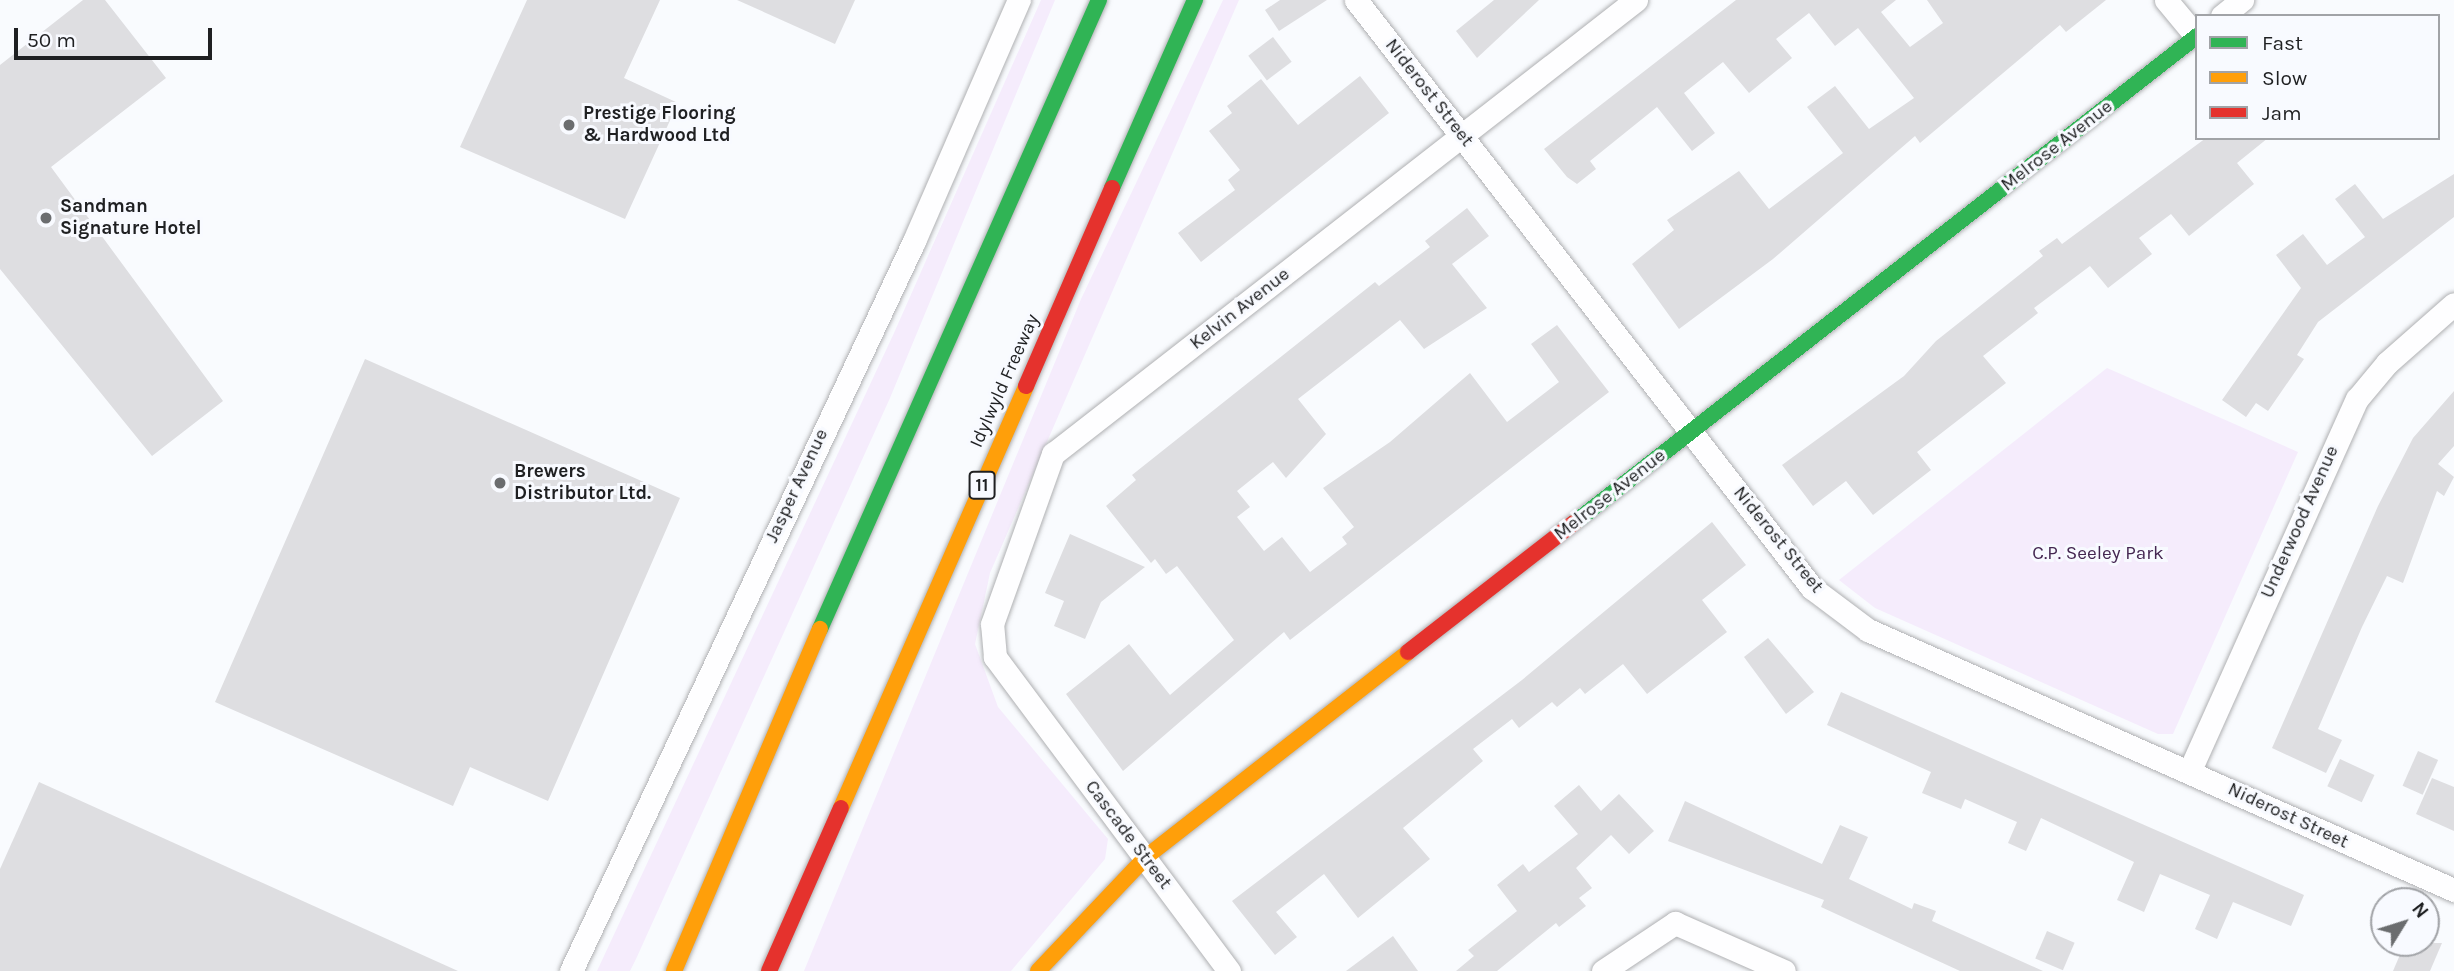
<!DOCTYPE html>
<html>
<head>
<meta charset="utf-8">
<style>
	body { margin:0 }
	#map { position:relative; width:2454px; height:971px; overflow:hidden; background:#f9fbfe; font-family:Karla,sans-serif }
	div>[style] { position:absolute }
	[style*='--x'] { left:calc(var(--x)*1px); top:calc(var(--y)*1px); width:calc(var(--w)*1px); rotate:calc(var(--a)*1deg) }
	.green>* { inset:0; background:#f5ecfc }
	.building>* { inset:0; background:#dedee1; transform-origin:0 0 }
	.roads { filter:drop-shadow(0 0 2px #afb0b2) drop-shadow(0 0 2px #afb0b2) }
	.street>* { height:23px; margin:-11.5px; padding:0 11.5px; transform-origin:11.5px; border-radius:11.5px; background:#fefeff }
	.fast>* { height:16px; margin:-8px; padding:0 8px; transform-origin:8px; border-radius:8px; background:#30b455 }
	.slow>* { height:16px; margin:-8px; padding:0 8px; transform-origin:8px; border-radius:8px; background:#ff9f0a }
	.jam>* { height:16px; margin:-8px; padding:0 8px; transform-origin:8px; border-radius:8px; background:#e5322d }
	.dots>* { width:19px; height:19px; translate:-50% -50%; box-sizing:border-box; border:4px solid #f8faff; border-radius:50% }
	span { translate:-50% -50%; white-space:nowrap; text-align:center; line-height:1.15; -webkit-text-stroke:6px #f8faff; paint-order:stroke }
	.shield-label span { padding:2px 5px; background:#f8faff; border:2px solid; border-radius:5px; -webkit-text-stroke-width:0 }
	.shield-label { font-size:18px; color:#1f2022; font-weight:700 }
	.street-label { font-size:19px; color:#1f2022 }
	.poi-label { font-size:19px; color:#1f2022; font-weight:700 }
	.left { translate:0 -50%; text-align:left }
	.park-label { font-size:19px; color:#452752 }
	.legend { position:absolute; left:2195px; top:14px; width:245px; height:126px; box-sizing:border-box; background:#f8faff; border:2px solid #a1a3a7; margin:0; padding:9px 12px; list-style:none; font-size:21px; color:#1f2022 }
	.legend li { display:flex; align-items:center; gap:14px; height:35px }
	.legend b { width:35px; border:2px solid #a1a3a7 }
	.north { position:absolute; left:2370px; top:887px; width:70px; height:70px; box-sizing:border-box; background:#f8faff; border:2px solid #a1a3a7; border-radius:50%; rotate:52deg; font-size:19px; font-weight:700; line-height:28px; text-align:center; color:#1f2022 }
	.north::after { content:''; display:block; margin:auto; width:24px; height:32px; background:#6b6d6f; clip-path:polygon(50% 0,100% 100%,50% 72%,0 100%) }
	.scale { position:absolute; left:14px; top:28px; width:198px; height:32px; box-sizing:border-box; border:4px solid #1f2022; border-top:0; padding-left:9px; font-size:21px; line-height:24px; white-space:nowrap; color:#1f2022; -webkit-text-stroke:5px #f8faff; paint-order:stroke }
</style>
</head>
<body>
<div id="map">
	<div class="green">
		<i style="clip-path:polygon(1041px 0,1055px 0,890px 398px,636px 959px,630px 971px,597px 971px,894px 333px)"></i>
		<i style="clip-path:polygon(1223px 0,1239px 0,990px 573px,975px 644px,998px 707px,1108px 839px,1105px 859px,1011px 971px,804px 971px,1081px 299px)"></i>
		<i style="clip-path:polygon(2107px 368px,2298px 452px,2173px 734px,2158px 734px,1875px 608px,1839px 580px)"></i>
	</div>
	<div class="building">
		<i style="clip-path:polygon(83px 0,105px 0,166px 78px,51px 167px,223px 401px,152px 456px,0 269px,0 65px)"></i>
		<i style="clip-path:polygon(527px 0,660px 0,624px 78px,678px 103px,625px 219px,460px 147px)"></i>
		<i style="clip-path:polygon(737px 0,855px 0,835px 44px)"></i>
		<i style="clip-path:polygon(1280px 0,1327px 0,1279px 31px,1265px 10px)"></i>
		<i style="clip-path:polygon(1494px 0,1539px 0,1477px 58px,1456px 31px)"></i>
		<i style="clip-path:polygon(1736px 0,1896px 0,1881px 12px,1910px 47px,1943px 23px,1927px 0,2106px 0,2066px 32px,2060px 25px,1920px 143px,1915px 136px,1773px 259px,1679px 329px,1632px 264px,1674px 230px,1667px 220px,1739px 171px,1769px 209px,1843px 153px,1807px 107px,1835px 86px,1869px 129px,1914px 98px,1858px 28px,1835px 46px,1809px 13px,1776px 39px,1792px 58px,1749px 93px,1723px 62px,1684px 93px,1715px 133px,1692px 151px,1657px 107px,1590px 161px,1596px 169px,1577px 184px,1567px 177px,1544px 149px)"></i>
		<i style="left:1273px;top:37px;width:31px;height:31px;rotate:53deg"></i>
		<i style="clip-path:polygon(1360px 76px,1389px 113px,1201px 262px,1178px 233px,1235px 190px,1228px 180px,1240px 170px,1209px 131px,1232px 113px,1227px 106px,1261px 79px,1298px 125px)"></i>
		<i style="clip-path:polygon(2206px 138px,2268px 138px,2237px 163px,2254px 184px,2189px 236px,2171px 214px,2139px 238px,2152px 254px,2108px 288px,2090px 266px,2034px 308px,2038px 313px,1983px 356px,2006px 383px,1917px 452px,1931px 470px,1873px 515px,1846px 481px,1813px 506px,1782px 465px,1904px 376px,1936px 341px,2043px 256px,2039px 251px,2057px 238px,2062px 244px)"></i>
		<i style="clip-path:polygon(2454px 174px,2454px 217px,2318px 322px,2297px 355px,2304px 359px,2268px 411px,2256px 403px,2246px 417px,2222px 400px,2301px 288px,2276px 255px,2303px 234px,2327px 265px,2365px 237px,2335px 199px,2355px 184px,2383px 219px)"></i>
		<i style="clip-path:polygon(1467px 208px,1489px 236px,1452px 264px,1487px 308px,1424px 349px,1400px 320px,1298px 399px,1326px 434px,1286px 478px,1273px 462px,1237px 491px,1250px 507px,1237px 517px,1264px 551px,1282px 537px,1310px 572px,1347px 544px,1342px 537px,1354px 527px,1323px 488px,1390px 442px,1470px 373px,1507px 422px,1559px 382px,1531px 344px,1557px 325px,1609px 392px,1290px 640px,1284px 632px,1123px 771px,1066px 694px,1129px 644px,1170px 695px,1234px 640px,1177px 566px,1166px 574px,1155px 559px,1151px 563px,1106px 506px,1136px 480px,1132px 475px,1375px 282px,1379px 286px,1430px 247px,1425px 241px)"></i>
		<i style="clip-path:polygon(365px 359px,680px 498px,548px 801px,470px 767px,453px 806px,215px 702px)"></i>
		<i style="clip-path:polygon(2454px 391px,2454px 446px,2438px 464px,2454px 477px,2444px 496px,2437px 491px,2403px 583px,2387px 576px,2362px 627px,2318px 729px,2342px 740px,2326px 773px,2272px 748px,2378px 506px,2413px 438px)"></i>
		<i style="clip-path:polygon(1712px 522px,1746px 565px,1702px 600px,1727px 632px,1647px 694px,1623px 664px,1585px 694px,1580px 688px,1557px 707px,1552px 702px,1519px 728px,1512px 719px,1473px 749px,1483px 761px,1403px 828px,1430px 859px,1358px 918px,1324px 874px,1276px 912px,1297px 937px,1275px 955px,1232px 901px,1522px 680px)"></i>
		<i style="clip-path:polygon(1070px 534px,1145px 567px,1101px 602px,1085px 639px,1054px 626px,1064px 601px,1045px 593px)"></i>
		<i style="clip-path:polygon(1768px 638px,1814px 692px,1786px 714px,1744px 657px)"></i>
		<i style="clip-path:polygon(1841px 692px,2304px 895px,2291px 926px,2233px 902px,2217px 939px,2195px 929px,2210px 895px,2160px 874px,2144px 912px,2117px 900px,2134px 862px,2041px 818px,2026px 851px,2008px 843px,2017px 822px,1965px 799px,1961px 809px,1922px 793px,1931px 772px,1827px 725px)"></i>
		<i style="left:2418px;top:751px;width:22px;height:38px;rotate:24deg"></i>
		<i style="left:2340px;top:759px;width:38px;height:30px;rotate:25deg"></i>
		<i style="clip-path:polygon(2432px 778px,2454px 787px,2454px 831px,2416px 814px)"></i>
		<i style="clip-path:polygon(39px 782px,458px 971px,0 971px,0 869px)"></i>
		<i style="clip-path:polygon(1579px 785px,1601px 811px,1619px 794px,1654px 831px,1629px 854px,1611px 835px,1576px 868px,1592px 888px,1579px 898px,1586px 906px,1559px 927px,1556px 923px,1497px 971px,1456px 971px,1474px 956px,1468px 950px,1517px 911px,1497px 885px,1523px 864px,1529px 872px,1578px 834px,1554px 806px)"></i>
		<i style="clip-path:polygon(1685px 801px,1822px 864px,1840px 825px,1868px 837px,1849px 879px,1912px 909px,1914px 903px,1936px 911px,1932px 921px,2043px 971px,1960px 971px,1821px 907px,1824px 900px,1668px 841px)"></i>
		<i style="left:2047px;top:931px;width:30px;height:30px;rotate:23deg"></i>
		<i style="clip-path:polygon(1393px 936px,1418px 971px,1346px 971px)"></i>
		<i style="clip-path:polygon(2405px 943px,2442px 943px,2430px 971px,2393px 971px)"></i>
	</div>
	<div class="roads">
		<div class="street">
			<i style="--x:1356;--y:0;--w:744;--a:52.21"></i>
			<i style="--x:1812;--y:588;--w:70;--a:36.9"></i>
			<i style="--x:1868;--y:630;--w:641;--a:23.93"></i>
			<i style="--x:2166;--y:0;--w:47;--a:50.2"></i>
			<i style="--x:2222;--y:16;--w:26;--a:-39"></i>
			<i style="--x:2190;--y:770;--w:407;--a:-65.8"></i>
			<i style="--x:2357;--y:399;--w:47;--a:-50.2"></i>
			<i style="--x:2387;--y:363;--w:89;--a:-41.4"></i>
			<i style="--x:571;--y:971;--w:807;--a:-64.83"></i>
			<i style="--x:914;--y:241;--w:263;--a:-66.5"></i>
			<i style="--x:1229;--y:971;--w:392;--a:-126.7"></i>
			<i style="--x:995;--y:657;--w:33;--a:-95"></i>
			<i style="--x:992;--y:624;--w:181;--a:-70.3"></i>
			<i style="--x:1053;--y:454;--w:739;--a:-37.91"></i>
			<i style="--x:1603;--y:971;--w:87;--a:-33.7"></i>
			<i style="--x:1675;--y:923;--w:119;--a:23.8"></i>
		</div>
		<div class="fast">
			<i style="--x:1112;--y:188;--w:206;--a:-66.2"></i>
			<i style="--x:1574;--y:523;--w:791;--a:-38.01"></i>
			<i style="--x:820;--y:629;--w:688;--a:-66.08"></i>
		</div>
		<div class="slow">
			<i style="--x:841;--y:808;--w:461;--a:-66.3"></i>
			<i style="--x:674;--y:971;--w:372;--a:-66.9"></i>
			<i style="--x:1038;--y:971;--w:157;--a:-46.5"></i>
			<i style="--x:1146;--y:857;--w:333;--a:-38"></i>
		</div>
		<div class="jam">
			<i style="--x:1026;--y:386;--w:216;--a:-66.5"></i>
			<i style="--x:1408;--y:652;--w:210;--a:-37.9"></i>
			<i style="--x:769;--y:971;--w:178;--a:-66.2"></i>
		</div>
	</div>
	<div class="dots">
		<i style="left:569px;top:125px;background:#6b6d6f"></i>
		<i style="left:46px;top:218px;background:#6b6d6f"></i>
		<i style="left:500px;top:483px;background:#6b6d6f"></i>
	</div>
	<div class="shield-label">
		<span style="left:982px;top:485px">11</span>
	</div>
	<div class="street-label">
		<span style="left:1429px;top:93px;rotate:52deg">Niderost Street</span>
		<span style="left:2057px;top:146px;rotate:-38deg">Melrose Avenue</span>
		<span style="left:1240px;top:309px;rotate:-38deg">Kelvin Avenue</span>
		<span style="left:1005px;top:381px;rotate:-66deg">Idylwyld Freeway</span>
		<span style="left:797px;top:486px;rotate:-65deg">Jasper Avenue</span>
		<span style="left:1610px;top:495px;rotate:-38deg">Melrose Avenue</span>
		<span style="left:2300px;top:522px;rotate:-66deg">Underwood Avenue</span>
		<span style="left:1778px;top:540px;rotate:51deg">Niderost Street</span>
		<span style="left:2288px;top:816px;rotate:25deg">Niderost Street</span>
		<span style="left:1128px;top:835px;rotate:53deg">Cascade Street</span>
	</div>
	<div class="poi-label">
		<span class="left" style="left:583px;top:125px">Prestige Flooring<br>&amp; Hardwood Ltd</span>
		<span class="left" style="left:60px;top:218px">Sandman<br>Signature Hotel</span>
		<span class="left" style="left:514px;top:483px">Brewers<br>Distributor Ltd.</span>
	</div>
	<div class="park-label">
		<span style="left:2098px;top:554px">C.P. Seeley Park</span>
	</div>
	<ul class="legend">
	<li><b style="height:9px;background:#30b455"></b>Fast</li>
	<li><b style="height:9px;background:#ff9f0a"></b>Slow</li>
	<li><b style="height:9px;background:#e5322d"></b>Jam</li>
	</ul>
	<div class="north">N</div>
	<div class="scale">50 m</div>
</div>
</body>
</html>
